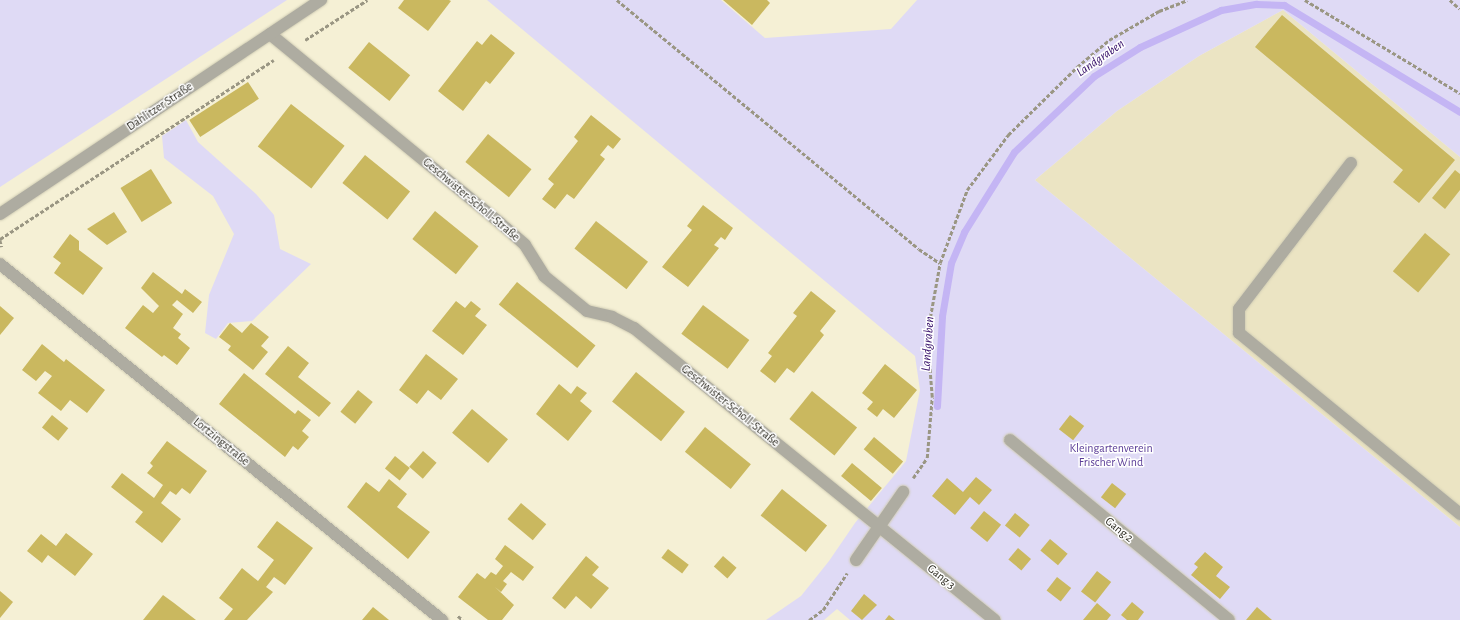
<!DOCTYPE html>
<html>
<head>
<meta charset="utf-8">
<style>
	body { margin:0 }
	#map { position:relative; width:1460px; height:620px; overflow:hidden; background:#f5f0d5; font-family:"Alegreya Sans",sans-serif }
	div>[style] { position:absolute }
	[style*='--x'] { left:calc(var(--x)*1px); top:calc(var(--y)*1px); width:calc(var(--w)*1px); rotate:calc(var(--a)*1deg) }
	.built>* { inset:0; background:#ebe4c3 }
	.green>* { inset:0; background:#dfdaf5 }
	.stream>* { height:7px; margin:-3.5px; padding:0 3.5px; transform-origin:3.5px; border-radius:3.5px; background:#c4b5f4 }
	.building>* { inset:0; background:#cab85f; transform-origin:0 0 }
	.path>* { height:2.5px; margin-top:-1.25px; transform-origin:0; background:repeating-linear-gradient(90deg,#9a9683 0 4px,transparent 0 6px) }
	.roads { filter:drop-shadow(0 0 1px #d0ccb4) drop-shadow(0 0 1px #d0ccb4) }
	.minor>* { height:12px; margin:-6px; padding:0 6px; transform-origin:6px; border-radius:6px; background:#aeaca1 }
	span { translate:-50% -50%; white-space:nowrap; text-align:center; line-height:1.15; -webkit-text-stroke:3px #fff; paint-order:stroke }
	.street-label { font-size:12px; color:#29271d }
	.park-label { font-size:12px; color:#5b3d97 }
	.water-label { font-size:13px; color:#350e69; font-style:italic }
</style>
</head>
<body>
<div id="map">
	<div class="built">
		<i style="clip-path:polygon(1283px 10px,1460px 157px,1460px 527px,1035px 180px,1117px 111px,1199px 56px)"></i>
	</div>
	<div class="green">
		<i style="clip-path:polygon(0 0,287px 0,0 187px)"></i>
		<i style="clip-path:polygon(487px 0,721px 0,765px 38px,891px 29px,917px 0,1460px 0,1460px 157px,1283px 10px,1199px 56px,1117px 111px,1035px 180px,1460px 527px,1460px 620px,850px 620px,837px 609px,824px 620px,766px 620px,801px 596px,829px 561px,855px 523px,906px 461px,920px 390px,915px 356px)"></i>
		<i style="clip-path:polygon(186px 120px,198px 142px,256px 194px,274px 215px,280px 249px,311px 264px,252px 321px,228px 323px,216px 339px,205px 333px,209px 295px,234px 234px,213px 196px,164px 158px,162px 136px)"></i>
	</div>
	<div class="stream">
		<i style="--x:937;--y:406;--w:90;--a:-86.8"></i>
		<i style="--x:942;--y:316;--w:54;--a:-80.4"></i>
		<i style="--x:951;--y:263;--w:34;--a:-67"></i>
		<i style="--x:964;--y:232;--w:94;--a:-58"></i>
		<i style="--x:1014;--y:152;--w:110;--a:-43.5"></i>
		<i style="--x:1094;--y:76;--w:54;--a:-32.2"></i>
		<i style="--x:1140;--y:47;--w:89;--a:-24.6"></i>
		<i style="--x:1221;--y:10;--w:36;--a:-10"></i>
		<i style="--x:1256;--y:4;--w:28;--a:2"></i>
		<i style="--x:1284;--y:5;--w:206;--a:31.3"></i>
	</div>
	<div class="building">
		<i style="clip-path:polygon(404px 0,449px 0,451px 1px,428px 31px,398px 8px)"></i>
		<i style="clip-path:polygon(723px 0,767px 0,770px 3px,752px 25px)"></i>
		<i style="clip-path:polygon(1282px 15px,1455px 160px,1419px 203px,1393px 182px,1403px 170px,1255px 47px)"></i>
		<i style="clip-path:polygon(491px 34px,515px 53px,490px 84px,486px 81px,463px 111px,438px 91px,477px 41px,482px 45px)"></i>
		<i style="left:369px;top:42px;width:53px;height:33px;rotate:39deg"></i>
		<i style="left:248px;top:82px;width:20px;height:70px;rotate:57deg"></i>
		<i style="left:291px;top:104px;width:68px;height:54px;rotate:38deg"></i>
		<i style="clip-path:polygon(591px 115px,621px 139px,613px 149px,608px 145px,600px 155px,605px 159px,574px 199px,567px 194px,555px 209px,542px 199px,554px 184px,548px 179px,578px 141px,574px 137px)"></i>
		<i style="left:488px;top:134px;width:56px;height:36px;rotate:39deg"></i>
		<i style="left:365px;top:155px;width:58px;height:36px;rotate:39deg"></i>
		<i style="left:151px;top:169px;width:40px;height:36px;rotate:58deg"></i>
		<i style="clip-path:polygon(1455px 170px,1460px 174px,1460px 190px,1445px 209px,1432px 198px)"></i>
		<i style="clip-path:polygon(703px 205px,733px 228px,725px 240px,721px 237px,714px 245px,719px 248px,688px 287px,662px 267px,692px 230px,687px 226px)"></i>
		<i style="left:435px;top:211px;width:56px;height:36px;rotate:39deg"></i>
		<i style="clip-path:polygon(114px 212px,127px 232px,107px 245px,87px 229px)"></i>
		<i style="left:596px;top:221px;width:66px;height:35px;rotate:38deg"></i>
		<i style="left:1425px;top:233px;width:33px;height:50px;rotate:40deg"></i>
		<i style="clip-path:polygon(70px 234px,79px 241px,79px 250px,103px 268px,83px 295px,54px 273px,61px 263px,53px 257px)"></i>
		<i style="clip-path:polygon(153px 272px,182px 294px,185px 289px,202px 302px,193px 313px,177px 300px,172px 305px,183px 314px,173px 328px,181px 334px,178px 338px,190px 348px,177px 365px,164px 355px,162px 357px,125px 328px,143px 305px,153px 313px,159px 306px,141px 288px)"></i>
		<i style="left:517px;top:282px;width:101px;height:29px;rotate:39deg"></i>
		<i style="clip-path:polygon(811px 291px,836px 311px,820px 331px,824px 335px,794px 373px,787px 368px,775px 383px,760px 371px,772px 356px,768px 353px,797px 316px,793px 313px)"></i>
		<i style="clip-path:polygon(456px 301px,465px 308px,471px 301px,481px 309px,475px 316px,487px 325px,463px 355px,432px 331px)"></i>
		<i style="left:703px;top:305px;width:58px;height:36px;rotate:37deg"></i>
		<i style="clip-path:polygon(0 306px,14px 318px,0 335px)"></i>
		<i style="clip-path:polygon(230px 323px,242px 333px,251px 323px,269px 337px,261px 346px,268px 352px,253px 370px,228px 350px,231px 346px,219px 337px)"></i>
		<i style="clip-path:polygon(42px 344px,64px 362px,66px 359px,105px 390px,87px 413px,70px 400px,61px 411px,38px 393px,52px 376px,45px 371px,36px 381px,22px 370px)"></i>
		<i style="clip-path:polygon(288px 346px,309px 363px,298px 377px,331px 403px,319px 417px,265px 374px)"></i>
		<i style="clip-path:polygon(426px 354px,458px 379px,441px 400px,428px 390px,417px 404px,399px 390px)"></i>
		<i style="clip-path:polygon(885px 364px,917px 390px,894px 418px,883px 409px,877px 417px,867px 409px,873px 402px,862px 393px)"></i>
		<i style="left:636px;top:372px;width:63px;height:38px;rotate:39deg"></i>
		<i style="clip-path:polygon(244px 373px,295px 414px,298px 410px,311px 420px,302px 431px,309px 437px,298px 450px,293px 446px,285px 457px,219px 404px)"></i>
		<i style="clip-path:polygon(559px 384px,571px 394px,577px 386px,587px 393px,580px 401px,592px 411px,568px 441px,536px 414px)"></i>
		<i style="left:358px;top:390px;width:19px;height:28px;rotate:39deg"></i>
		<i style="left:812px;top:391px;width:58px;height:36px;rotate:39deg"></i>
		<i style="left:472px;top:409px;width:47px;height:31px;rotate:40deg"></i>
		<i style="left:52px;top:415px;width:21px;height:16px;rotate:39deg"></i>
		<i style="left:1070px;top:415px;width:18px;height:18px;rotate:38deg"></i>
		<i style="left:705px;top:427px;width:59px;height:32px;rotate:39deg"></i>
		<i style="left:874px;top:437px;width:38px;height:16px;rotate:40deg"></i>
		<i style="clip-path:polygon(167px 441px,207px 471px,190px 494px,182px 488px,176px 495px,170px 491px,161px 503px,181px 519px,162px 543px,135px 522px,143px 512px,111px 487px,122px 473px,154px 498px,163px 485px,147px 473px,153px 466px,150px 463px)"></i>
		<i style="left:423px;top:451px;width:18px;height:21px;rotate:41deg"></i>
		<i style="left:395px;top:456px;width:19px;height:16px;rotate:39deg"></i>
		<i style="left:852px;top:463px;width:39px;height:17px;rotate:40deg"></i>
		<i style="clip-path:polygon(976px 477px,992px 490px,979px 505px,970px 497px,955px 515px,932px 496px,947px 478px,963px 492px)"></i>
		<i style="clip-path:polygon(389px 479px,407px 494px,397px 507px,430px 532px,408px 559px,347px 507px,366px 482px,379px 492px)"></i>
		<i style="left:1112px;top:483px;width:18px;height:18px;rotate:38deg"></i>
		<i style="left:782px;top:489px;width:58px;height:34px;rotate:39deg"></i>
		<i style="left:521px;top:503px;width:33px;height:21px;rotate:40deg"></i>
		<i style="left:984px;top:511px;width:22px;height:22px;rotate:39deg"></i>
		<i style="left:1015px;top:513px;width:19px;height:16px;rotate:39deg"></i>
		<i style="clip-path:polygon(277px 521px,313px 548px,285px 585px,274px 577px,266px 587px,273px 592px,247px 620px,224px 620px,233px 609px,219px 598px,242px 568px,258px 581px,274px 560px,257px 547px)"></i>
		<i style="clip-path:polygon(66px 533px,93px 554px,75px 576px,48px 555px,42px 563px,27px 551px,41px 534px,56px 546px)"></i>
		<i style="left:1050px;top:539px;width:23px;height:15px;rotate:40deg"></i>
		<i style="clip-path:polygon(505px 545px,534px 567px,523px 581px,511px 572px,503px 581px,507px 584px,501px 592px,495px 587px,514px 605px,502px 620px,488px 620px,458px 597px,477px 573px,485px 579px,491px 572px,496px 575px,503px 566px,495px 559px)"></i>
		<i style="left:1018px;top:548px;width:17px;height:15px;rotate:40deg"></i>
		<i style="left:668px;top:549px;width:26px;height:11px;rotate:37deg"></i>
		<i style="clip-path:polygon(1205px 552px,1223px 567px,1216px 576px,1230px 587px,1220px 599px,1191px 575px,1198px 567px,1194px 564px)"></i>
		<i style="clip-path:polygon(586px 556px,599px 567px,592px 575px,609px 588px,591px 609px,576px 596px,565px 609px,552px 598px)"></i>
		<i style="left:723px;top:556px;width:18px;height:14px;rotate:41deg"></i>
		<i style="left:1097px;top:571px;width:18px;height:26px;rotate:38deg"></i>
		<i style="left:1057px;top:577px;width:18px;height:17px;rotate:38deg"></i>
		<i style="clip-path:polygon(0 591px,13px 602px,0 618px)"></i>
		<i style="clip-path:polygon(864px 594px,877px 605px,862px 620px,851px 611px)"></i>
		<i style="clip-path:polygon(163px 595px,174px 603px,196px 620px,143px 620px)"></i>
		<i style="clip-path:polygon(1132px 602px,1144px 612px,1138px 620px,1127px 620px,1121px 615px)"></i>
		<i style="clip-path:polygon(1097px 603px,1111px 615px,1107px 620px,1083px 620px)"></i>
		<i style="clip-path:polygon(373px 607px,389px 620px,362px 620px)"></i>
		<i style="clip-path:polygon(1257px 607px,1272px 620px,1246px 620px)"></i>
		<i style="clip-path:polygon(889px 615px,895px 620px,885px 620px)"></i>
	</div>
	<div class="path">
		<i style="--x:617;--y:0;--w:391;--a:39.5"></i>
		<i style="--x:919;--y:249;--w:25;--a:34"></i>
		<i style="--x:1305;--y:0;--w:181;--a:31"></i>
		<i style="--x:1450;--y:0;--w:13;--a:42"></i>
		<i style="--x:305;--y:40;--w:74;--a:-32.8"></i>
		<i style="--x:0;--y:239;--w:327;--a:-33.2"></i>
		<i style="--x:0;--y:240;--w:7;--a:74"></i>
		<i style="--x:913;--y:478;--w:24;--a:-55"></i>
		<i style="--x:927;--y:458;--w:61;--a:-85.3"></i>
		<i style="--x:932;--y:397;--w:62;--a:-94.6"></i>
		<i style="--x:927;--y:335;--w:73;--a:-79.8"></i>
		<i style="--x:940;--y:263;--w:78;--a:-69.7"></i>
		<i style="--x:967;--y:190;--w:69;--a:-53.3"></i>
		<i style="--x:1008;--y:135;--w:97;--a:-44.6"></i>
		<i style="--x:1077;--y:67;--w:42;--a:-40.2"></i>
		<i style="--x:1109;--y:40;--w:58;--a:-30.1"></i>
		<i style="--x:1159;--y:11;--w:30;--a:-21"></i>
		<i style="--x:458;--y:616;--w:6;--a:39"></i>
		<i style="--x:809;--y:620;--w:17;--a:-36"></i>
		<i style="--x:823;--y:610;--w:44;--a:-57"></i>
	</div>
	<div class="roads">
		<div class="minor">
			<i style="--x:270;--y:34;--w:298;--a:39.4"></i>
			<i style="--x:500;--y:223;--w:33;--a:41"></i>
			<i style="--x:525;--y:245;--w:36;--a:58"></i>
			<i style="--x:544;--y:276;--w:55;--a:39.1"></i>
			<i style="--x:587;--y:311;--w:26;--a:13"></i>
			<i style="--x:612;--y:317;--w:25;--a:27"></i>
			<i style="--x:634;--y:328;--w:464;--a:39"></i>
			<i style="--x:1351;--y:163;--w:184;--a:127.5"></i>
			<i style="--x:1239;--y:309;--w:24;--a:90"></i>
			<i style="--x:1239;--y:333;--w:286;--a:39.3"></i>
			<i style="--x:0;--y:214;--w:386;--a:-33.7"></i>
			<i style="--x:0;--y:264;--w:568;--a:38.85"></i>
			<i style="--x:1010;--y:440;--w:283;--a:39.4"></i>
			<i style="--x:856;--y:560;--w:83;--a:-55.3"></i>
		</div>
	</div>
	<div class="street-label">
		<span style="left:160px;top:107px;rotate:-34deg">Dahlitzer Straße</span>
		<span style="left:471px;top:200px;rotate:40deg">Geschwister-Scholl-Straße</span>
		<span style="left:730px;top:406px;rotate:39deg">Geschwister-Scholl-Straße</span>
		<span style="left:221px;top:442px;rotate:39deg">Lortzingstraße</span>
		<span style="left:1119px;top:530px;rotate:39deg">Gang 2</span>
		<span style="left:941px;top:577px;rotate:39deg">Gang 3</span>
	</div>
	<div class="park-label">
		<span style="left:1111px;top:456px">Kleingartenverein<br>Frischer Wind</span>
	</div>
	<div class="water-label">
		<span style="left:1101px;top:59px;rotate:-35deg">Landgraben</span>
		<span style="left:929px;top:344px;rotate:-86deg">Landgraben</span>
	</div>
</div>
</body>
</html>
